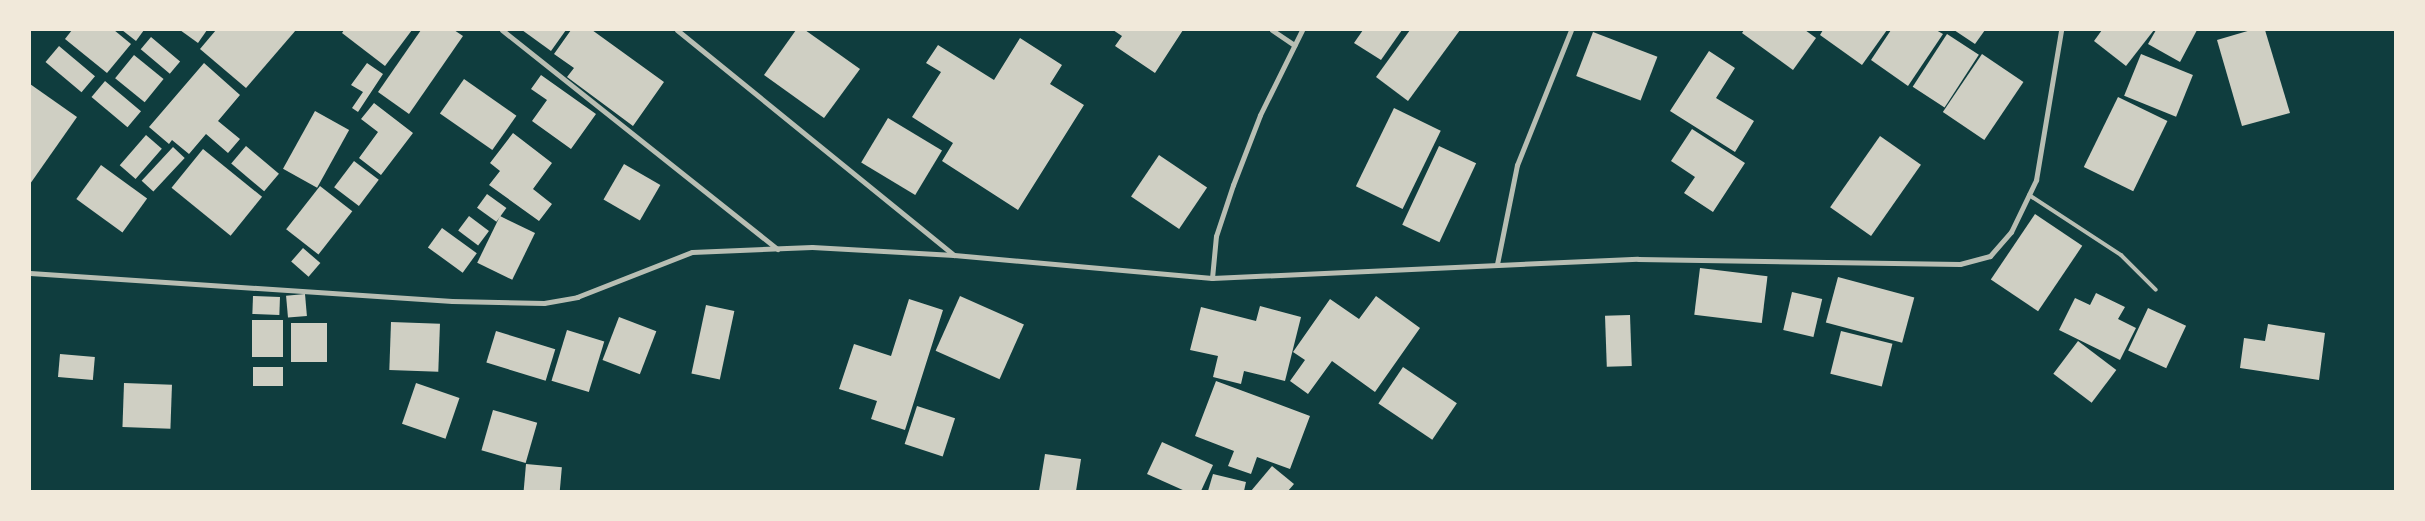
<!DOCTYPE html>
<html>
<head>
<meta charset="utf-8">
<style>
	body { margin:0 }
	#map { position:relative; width:2425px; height:521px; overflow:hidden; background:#0f3d3e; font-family:Karla,sans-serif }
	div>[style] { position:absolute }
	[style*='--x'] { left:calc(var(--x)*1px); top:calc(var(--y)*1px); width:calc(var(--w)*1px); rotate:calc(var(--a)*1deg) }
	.building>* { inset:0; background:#cfcfc3; transform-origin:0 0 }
	.service>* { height:4px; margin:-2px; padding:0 2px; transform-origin:2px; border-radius:2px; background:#b8beb3 }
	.minor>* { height:5px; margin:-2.5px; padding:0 2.5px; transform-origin:2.5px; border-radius:2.5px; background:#b8beb3 }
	span { translate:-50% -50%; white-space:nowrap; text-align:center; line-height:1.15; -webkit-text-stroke:5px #f1e9da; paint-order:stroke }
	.frame { position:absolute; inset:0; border:31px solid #f1e9da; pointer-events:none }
</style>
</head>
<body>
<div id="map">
	<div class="building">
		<i style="clip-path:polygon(72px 30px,114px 30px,131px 44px,107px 73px,65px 39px)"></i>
		<i style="clip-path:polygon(122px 30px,144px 30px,136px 41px)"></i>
		<i style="clip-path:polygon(180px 30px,207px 30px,198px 43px)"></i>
		<i style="clip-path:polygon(216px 30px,296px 30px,246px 88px,200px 49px)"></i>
		<i style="clip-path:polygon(344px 30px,412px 30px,385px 66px,342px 33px)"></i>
		<i style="clip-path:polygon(421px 30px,454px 30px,463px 36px,409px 114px,378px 92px)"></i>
		<i style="clip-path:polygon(522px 30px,566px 30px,551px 51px)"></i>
		<i style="clip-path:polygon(571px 30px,592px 30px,664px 82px,633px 126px,567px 77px,574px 68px,554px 54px)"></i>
		<i style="clip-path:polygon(796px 30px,805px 30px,860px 69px,824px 118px,764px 75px)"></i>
		<i style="clip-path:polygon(1113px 30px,1183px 30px,1155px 73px,1115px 46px,1122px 36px)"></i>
		<i style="clip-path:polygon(1363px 30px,1402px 30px,1381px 60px,1354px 43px)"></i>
		<i style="clip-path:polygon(1410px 30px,1460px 30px,1408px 101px,1376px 77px)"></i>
		<i style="clip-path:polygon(1744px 30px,1805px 30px,1816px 38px,1793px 70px,1742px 33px)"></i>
		<i style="clip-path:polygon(1823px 30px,1887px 30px,1862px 65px,1820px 35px)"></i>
		<i style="clip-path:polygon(1891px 30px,1936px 30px,1943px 34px,1908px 86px,1871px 60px)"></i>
		<i style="clip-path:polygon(1954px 30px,1985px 30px,1975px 44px)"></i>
		<i style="clip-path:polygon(2102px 30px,2154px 30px,2126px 66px,2094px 41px)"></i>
		<i style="clip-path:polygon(2156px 30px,2197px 30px,2180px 62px,2148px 44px)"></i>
		<i style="clip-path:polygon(2251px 30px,2265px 30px,2290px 113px,2242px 126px,2217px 40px)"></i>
		<i style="left:1593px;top:32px;width:69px;height:47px;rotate:21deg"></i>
		<i style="left:1947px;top:34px;width:38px;height:63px;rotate:33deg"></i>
		<i style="left:151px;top:37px;width:38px;height:16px;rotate:40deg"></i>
		<i style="clip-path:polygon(1020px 38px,1062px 65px,1050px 84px,1084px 105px,1018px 210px,942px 161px,953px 143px,912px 117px,941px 72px,926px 63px,938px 45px,994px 80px)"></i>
		<i style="left:59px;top:46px;width:47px;height:21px;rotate:40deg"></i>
		<i style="clip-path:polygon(1709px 51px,1735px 68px,1716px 98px,1754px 121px,1735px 152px,1670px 111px)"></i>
		<i style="left:1982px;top:54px;width:50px;height:70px;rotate:34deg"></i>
		<i style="left:2141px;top:54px;width:56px;height:45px;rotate:22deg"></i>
		<i style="left:134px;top:55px;width:38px;height:30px;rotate:39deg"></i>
		<i style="clip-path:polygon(204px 63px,240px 95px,218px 121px,240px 139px,228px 153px,206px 134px,189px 154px,172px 140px,169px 144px,149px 127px)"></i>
		<i style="clip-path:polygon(367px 63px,383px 74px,358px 112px,352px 108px,363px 92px,351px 85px)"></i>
		<i style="clip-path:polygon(541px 75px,596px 114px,571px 149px,532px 121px,547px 100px,531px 89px)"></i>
		<i style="left:464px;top:79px;width:64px;height:42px;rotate:35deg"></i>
		<i style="left:105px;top:81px;width:47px;height:21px;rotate:40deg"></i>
		<i style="clip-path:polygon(30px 84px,77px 117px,30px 184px)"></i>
		<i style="left:2118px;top:97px;width:55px;height:78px;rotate:26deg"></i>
		<i style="clip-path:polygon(374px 103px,413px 133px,381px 175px,359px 158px,378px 132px,361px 119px)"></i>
		<i style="left:1394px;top:108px;width:52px;height:87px;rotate:26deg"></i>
		<i style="left:315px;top:111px;width:39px;height:66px;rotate:29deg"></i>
		<i style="left:888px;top:118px;width:63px;height:52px;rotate:31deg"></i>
		<i style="clip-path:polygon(1692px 129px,1745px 163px,1713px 212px,1684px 193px,1695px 177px,1671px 161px)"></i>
		<i style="clip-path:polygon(513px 133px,552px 163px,533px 189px,552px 204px,539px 221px,489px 185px,500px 171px,490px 163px)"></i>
		<i style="left:146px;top:135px;width:21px;height:40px;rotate:41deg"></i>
		<i style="left:1880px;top:136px;width:50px;height:87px;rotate:35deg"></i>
		<i style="left:246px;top:146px;width:43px;height:23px;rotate:40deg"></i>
		<i style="left:1439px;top:146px;width:41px;height:87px;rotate:25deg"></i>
		<i style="left:173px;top:147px;width:16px;height:46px;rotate:43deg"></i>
		<i style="left:203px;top:149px;width:76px;height:50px;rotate:39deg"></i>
		<i style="left:1159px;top:155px;width:58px;height:50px;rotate:34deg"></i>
		<i style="left:354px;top:161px;width:31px;height:33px;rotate:37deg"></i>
		<i style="left:624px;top:164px;width:42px;height:41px;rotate:30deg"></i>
		<i style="left:101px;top:165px;width:57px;height:42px;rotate:36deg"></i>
		<i style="left:320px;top:186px;width:41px;height:55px;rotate:38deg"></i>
		<i style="left:487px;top:194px;width:24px;height:17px;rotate:36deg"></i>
		<i style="left:2035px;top:214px;width:57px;height:79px;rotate:34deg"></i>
		<i style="left:469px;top:216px;width:25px;height:18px;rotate:37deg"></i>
		<i style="left:500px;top:216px;width:39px;height:52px;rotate:26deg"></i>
		<i style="left:442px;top:228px;width:43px;height:24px;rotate:36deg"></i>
		<i style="left:303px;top:248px;width:23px;height:18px;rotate:41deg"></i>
		<i style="left:1700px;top:268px;width:68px;height:47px;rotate:7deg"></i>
		<i style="left:1838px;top:277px;width:79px;height:47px;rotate:15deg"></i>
		<i style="left:1792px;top:292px;width:31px;height:39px;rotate:13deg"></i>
		<i style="clip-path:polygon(2096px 293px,2125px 307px,2118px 319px,2136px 328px,2120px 360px,2059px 330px,2075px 298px,2090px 305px)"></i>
		<i style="left:305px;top:294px;width:22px;height:19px;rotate:85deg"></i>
		<i style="left:253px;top:296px;width:27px;height:18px;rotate:2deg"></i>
		<i style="left:960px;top:296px;width:70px;height:60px;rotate:24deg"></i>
		<i style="clip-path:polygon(1376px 296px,1420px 328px,1375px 392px,1332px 361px,1308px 394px,1290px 381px,1305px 360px,1293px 352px,1330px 299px,1359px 319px)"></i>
		<i style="clip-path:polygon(909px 299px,943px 310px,905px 430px,871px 419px,877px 401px,839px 389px,854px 344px,891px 356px)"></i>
		<i style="left:706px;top:305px;width:29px;height:70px;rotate:12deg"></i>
		<i style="clip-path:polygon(1260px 306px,1301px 317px,1285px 381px,1244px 371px,1241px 384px,1213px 377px,1218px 356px,1190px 350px,1201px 307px,1256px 321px)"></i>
		<i style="left:2148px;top:308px;width:42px;height:47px;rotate:25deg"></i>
		<i style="left:1630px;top:315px;width:51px;height:25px;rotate:88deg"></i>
		<i style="left:619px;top:317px;width:40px;height:46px;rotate:21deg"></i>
		<i style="left:252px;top:320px;width:31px;height:37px"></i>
		<i style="left:391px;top:322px;width:49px;height:48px;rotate:2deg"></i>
		<i style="left:291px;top:323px;width:36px;height:39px"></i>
		<i style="clip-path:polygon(2268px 324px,2325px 333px,2319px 380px,2240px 368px,2244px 338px,2265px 341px)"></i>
		<i style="left:567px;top:330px;width:39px;height:53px;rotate:17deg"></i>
		<i style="left:496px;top:331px;width:62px;height:33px;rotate:17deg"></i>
		<i style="left:1841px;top:331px;width:53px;height:44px;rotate:14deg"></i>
		<i style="left:2078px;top:341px;width:48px;height:41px;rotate:37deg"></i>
		<i style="left:60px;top:354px;width:35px;height:23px;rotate:5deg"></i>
		<i style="left:253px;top:367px;width:30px;height:19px"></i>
		<i style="left:1403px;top:367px;width:65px;height:44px;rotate:34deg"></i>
		<i style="clip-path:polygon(1216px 381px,1310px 416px,1290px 469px,1257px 457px,1251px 474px,1228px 466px,1234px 451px,1195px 436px)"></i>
		<i style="left:124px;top:383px;width:48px;height:44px;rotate:2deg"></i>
		<i style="left:416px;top:383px;width:46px;height:43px;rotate:19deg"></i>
		<i style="left:917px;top:406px;width:40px;height:40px;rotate:18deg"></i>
		<i style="left:493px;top:410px;width:46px;height:42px;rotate:16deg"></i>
		<i style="clip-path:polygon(1162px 442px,1213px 465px,1201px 491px,1185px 491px,1147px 474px)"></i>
		<i style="clip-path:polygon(1045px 454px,1081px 459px,1076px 491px,1039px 491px)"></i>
		<i style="left:526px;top:464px;width:36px;height:27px;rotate:5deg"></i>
		<i style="clip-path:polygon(1272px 466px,1294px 484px,1288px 491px,1251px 491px)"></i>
		<i style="clip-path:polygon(1213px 474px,1246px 482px,1244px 491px,1208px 491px)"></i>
	</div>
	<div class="service">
		<i style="--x:2029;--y:195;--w:110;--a:33.1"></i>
		<i style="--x:2121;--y:255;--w:49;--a:45"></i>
	</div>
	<div class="minor">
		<i style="--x:502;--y:30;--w:352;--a:38.5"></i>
		<i style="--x:677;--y:30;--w:357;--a:39.1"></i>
		<i style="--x:1272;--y:30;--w:27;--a:34"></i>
		<i style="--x:1497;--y:264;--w:101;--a:-78.6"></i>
		<i style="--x:1517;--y:165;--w:145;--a:-68.2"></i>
		<i style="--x:30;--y:273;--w:423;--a:3.8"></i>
		<i style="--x:452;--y:301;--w:92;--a:1.2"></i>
		<i style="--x:544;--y:303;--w:34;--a:-10"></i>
		<i style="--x:577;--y:297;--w:123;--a:-21.4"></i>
		<i style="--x:692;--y:252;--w:120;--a:-2.4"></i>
		<i style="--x:812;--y:247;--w:142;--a:3.2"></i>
		<i style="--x:954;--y:255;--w:259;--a:5.1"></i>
		<i style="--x:1212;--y:278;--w:426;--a:-2.6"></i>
		<i style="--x:1638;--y:259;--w:322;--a:0.9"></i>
		<i style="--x:1960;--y:264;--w:31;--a:-15"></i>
		<i style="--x:1990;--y:256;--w:32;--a:-49"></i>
		<i style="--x:2011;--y:232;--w:58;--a:-64.3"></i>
		<i style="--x:2036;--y:180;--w:152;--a:-80.5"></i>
		<i style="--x:1212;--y:278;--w:42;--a:-84.6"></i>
		<i style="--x:1216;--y:236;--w:54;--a:-71.6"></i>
		<i style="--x:1233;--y:185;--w:75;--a:-68.9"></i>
		<i style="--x:1260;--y:115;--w:95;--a:-63.7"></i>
	</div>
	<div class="frame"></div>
</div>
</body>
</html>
